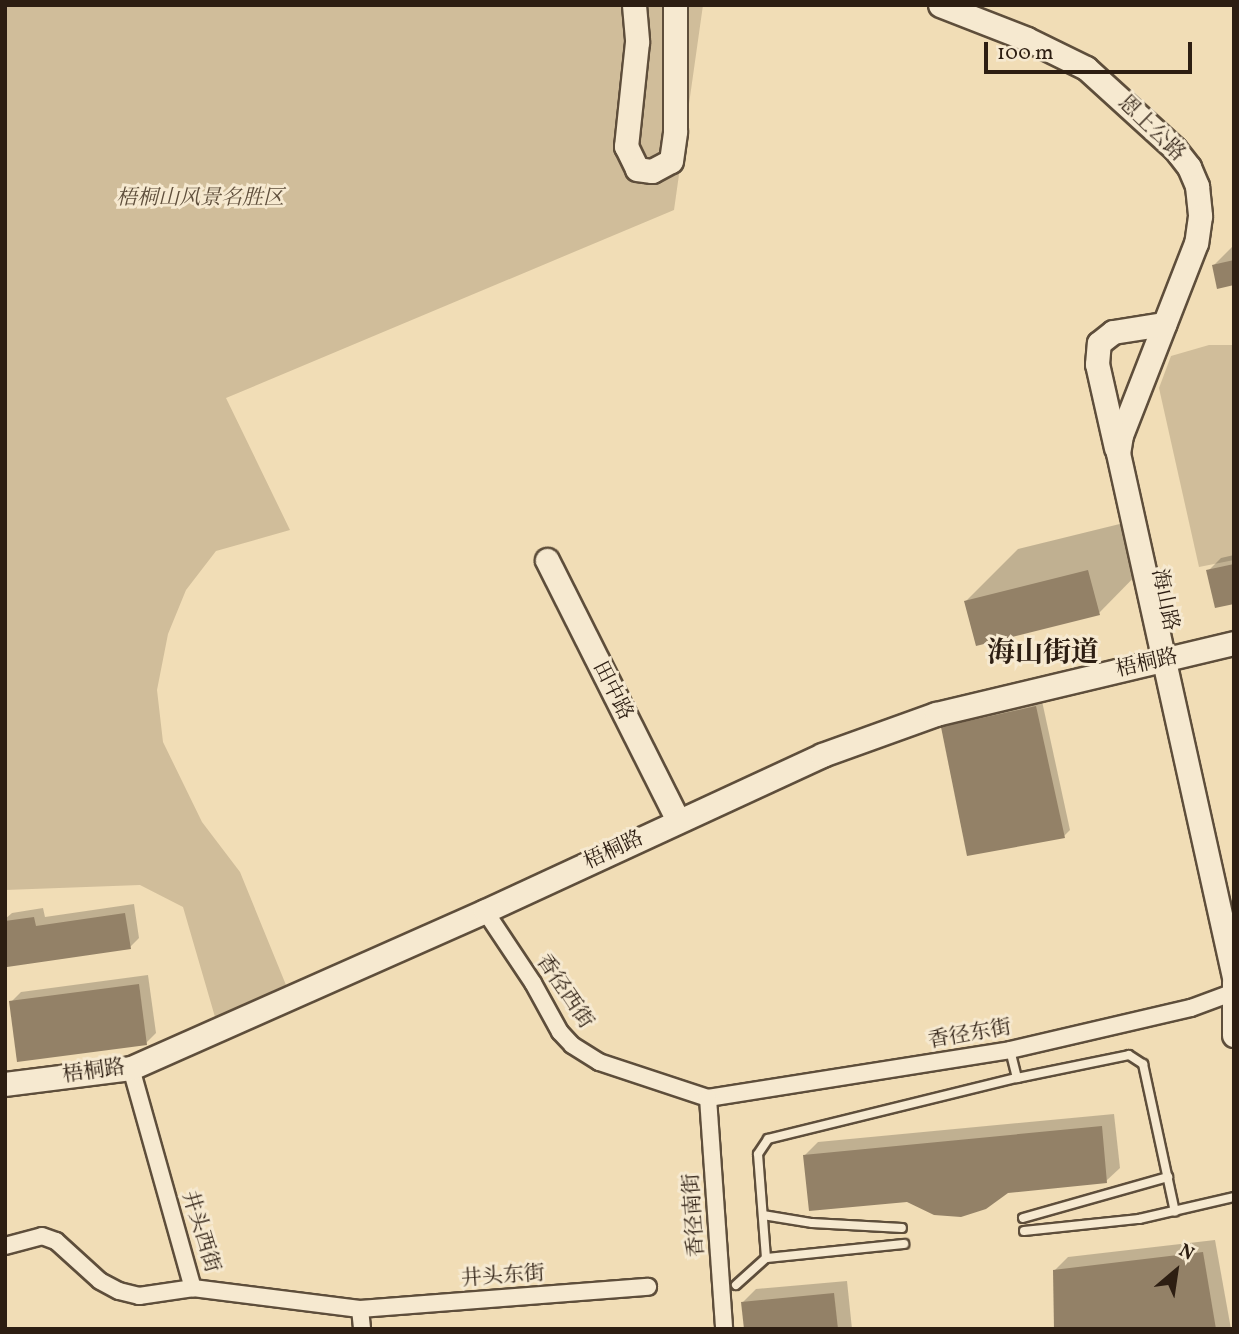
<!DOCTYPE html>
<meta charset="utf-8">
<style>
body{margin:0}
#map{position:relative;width:1239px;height:1334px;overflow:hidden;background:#f1ddb6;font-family:Vollkorn,"Noto Serif SC",serif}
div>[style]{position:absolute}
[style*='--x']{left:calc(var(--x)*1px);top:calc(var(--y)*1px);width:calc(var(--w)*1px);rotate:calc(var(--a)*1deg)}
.green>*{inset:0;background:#d0bd9a}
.shadow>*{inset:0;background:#0003}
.building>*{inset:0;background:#938167}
.roads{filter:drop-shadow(2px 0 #5e4e3b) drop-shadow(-2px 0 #5e4e3b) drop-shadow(0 2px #5e4e3b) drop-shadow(0 -2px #5e4e3b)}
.lane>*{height:8px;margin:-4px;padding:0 4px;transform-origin:4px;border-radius:4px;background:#f6e9d0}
.street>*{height:16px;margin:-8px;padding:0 8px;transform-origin:8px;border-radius:8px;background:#f6e9d0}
.secondary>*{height:23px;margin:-11.5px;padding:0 11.5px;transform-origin:11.5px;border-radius:11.5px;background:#f6e9d0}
span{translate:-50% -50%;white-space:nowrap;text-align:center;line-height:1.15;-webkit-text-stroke:6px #f6e9d0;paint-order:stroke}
.street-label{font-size:21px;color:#2d1e12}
.park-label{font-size:21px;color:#5e4e3b;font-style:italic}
.district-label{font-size:28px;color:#2d1e12;font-weight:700}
.frame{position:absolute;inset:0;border:7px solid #2d1e12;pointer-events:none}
.north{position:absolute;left:1141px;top:1236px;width:70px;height:70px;-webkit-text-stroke:5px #f6e9d0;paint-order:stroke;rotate:29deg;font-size:19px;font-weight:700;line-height:28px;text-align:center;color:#2d1e12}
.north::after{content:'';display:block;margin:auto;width:24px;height:32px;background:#2d1e12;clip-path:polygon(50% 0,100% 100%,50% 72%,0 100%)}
.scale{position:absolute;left:984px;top:42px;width:208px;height:32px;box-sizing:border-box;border:4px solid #2d1e12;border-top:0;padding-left:9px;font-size:21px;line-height:24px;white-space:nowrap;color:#2d1e12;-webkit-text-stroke:5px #f6e9d0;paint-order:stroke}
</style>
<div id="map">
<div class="green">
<i style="clip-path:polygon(5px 5px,703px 5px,674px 210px,226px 398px,290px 530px,216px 551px,186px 590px,168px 634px,157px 690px,163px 742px,202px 822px,240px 872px,286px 985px,215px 1017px,183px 907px,140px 885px,5px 890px)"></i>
<i style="clip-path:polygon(1209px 345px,1234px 345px,1234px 560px,1199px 567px,1159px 388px,1171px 356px)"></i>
</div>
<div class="shadow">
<i style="clip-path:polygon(1234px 245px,1234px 283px,1214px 265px)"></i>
<i style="clip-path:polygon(1140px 519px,1150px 561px,1099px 613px,966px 601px,1018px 549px)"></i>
<i style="clip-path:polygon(1234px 555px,1234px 602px,1208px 571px,1221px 558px)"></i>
<i style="clip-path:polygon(1042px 701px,1070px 830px,1064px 836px,943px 728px,949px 722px)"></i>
<i style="clip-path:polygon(134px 904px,139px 938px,130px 947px,8px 965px,5px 919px,12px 913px,43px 908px,45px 917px)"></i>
<i style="clip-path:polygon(148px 975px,156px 1033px,146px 1043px,11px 1002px,21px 992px)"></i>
<i style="clip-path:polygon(1114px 1114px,1120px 1168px,1106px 1181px,908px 1200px,805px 1155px,818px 1142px)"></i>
<i style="clip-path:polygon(1215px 1240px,1231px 1329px,1056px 1329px,1055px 1270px,1068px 1257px)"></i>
<i style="clip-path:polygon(847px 1281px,852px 1329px,746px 1329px,743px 1302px,756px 1289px)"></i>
</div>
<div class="building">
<i style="clip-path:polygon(1234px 260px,1234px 285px,1217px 289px,1212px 265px)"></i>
<i style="clip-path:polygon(1234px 564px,1234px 604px,1215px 608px,1206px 570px)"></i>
<i style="clip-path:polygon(1088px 570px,1100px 615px,976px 646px,964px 601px)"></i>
<i style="clip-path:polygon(1036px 706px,1065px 838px,967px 856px,941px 727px)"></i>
<i style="clip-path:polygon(125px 913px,131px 949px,7px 967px,5px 921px,34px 917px,36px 926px)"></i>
<i style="clip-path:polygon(139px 984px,147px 1045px,17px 1062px,9px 1001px)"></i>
<i style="clip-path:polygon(1102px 1126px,1107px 1183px,1008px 1193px,986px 1209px,961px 1217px,934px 1215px,907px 1202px,809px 1211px,803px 1155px)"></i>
<i style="clip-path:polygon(1203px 1252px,1216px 1329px,1054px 1329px,1053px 1270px)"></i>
<i style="clip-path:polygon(834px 1293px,838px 1329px,744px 1329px,741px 1302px)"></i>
</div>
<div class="roads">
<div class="lane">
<i style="--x:1010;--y:1050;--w:29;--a:76"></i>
<i style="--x:763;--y:1215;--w:50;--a:9.3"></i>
<i style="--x:812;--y:1223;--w:90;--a:3.2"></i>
<i style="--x:1023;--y:1218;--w:151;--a:-15.8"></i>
<i style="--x:1024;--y:1231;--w:116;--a:-6"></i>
<i style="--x:1139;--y:1219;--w:98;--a:-13"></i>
<i style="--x:766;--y:1258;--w:104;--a:-94.4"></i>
<i style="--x:758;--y:1154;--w:18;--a:-56"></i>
<i style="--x:768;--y:1139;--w:256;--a:-13.8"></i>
<i style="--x:1017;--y:1078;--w:114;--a:-11.6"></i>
<i style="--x:1129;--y:1055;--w:17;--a:33"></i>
<i style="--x:1143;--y:1064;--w:151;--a:77.8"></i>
<i style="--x:736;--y:1285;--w:40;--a:-42"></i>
<i style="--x:766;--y:1258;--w:139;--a:-5.8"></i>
</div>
<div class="street">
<i style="--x:485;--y:911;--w:87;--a:56.3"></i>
<i style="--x:533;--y:983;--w:56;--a:61.1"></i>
<i style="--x:560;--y:1032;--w:18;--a:47"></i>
<i style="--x:572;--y:1045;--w:32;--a:32"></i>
<i style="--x:599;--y:1062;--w:115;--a:18.3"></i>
<i style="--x:708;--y:1098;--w:306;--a:-9"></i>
<i style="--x:1010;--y:1050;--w:186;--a:-13.1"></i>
<i style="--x:1191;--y:1008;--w:46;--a:-20.4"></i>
<i style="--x:131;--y:1068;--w:229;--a:74.3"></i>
<i style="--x:193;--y:1288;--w:168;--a:7.2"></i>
<i style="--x:360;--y:1309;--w:289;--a:-4.4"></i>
<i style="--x:708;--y:1098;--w:232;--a:86"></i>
<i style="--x:5;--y:1246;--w:38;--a:-15"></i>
<i style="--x:42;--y:1236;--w:15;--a:20"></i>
<i style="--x:56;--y:1241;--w:59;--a:42.3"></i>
<i style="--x:100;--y:1281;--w:21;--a:28"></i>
<i style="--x:119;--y:1291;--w:21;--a:14"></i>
<i style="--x:139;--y:1296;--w:55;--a:-8.4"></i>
<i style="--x:360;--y:1309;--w:20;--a:84"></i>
</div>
<div class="secondary">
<i style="--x:634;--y:5;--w:37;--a:85"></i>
<i style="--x:637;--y:42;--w:105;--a:96"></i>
<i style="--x:626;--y:146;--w:25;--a:64"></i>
<i style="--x:637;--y:169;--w:15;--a:8"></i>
<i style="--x:652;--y:171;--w:21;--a:-28"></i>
<i style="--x:671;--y:161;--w:30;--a:-82"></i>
<i style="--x:675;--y:131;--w:126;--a:-90"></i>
<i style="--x:940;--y:5;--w:93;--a:21.3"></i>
<i style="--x:1027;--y:39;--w:66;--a:26.2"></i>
<i style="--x:1086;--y:68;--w:120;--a:42.3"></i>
<i style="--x:1175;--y:149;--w:23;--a:52"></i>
<i style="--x:1189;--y:167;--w:21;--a:67"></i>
<i style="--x:1197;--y:186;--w:30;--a:84"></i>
<i style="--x:1200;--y:216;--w:27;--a:98"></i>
<i style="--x:1196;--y:243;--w:206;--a:111.3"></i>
<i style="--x:1121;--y:435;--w:18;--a:99"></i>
<i style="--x:1118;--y:453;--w:537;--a:77.52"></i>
<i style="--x:1116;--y:448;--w:86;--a:-102.7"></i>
<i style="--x:1097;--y:364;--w:21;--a:-85"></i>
<i style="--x:1099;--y:343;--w:18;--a:-38"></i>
<i style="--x:1113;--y:332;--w:52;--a:-8.9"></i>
<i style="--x:547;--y:560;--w:292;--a:63.3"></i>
<i style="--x:1234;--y:982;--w:53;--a:90"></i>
<i style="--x:5;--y:1084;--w:127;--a:-7.2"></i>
<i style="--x:131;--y:1068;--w:387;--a:-23.9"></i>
<i style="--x:485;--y:911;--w:371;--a:-24.8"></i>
<i style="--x:822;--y:755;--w:121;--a:-19.8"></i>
<i style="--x:936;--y:714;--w:306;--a:-13.4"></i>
</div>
</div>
<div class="street-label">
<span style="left:1151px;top:129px;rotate:44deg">恩上公路</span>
<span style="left:1164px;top:600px;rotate:78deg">海山路</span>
<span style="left:1147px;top:664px;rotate:-13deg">梧桐路</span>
<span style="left:612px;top:691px;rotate:63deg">田中路</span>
<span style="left:614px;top:851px;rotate:-25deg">梧桐路</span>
<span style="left:564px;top:992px;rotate:56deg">香径西街</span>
<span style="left:970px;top:1035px;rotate:-10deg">香径东街</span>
<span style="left:94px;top:1072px;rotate:-8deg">梧桐路</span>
<span style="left:695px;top:1215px;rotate:-94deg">香径南街</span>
<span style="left:200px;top:1232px;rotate:73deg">井头西街</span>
<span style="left:503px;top:1277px;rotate:-4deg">井头东街</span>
</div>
<div class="park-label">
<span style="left:200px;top:199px">梧桐山风景名胜区</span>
</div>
<div class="district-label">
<span style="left:1043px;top:654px">海山街道</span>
</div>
<div class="frame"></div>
<div class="north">N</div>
<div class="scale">100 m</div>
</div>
